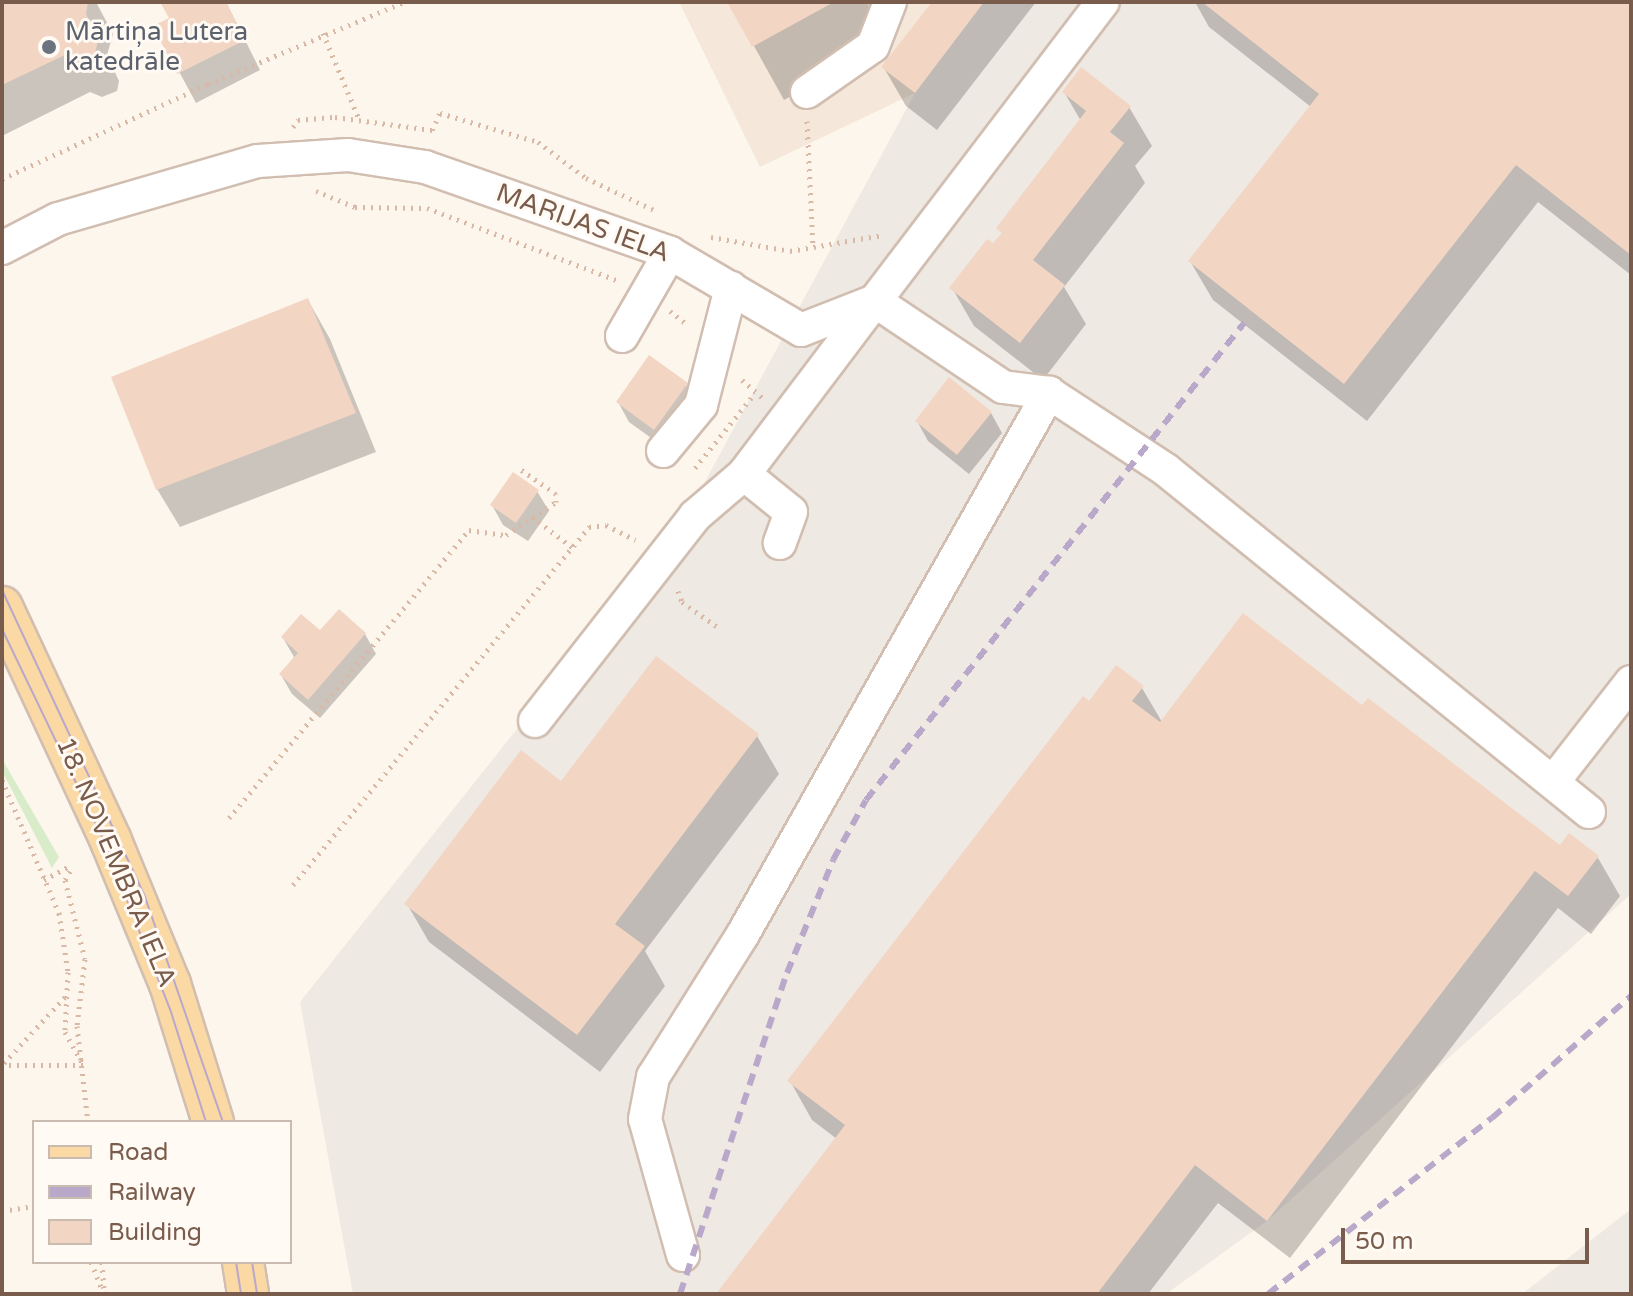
<!DOCTYPE html>
<meta charset="utf-8">
<style>
body{margin:0}
#map{position:relative;width:1633px;height:1296px;overflow:hidden;background:#fdf6ec;font-family:"Varela Round",sans-serif}
div>[style]{position:absolute}
[style*='--x']{left:calc(var(--x)*1px);top:calc(var(--y)*1px);width:calc(var(--w)*1px);rotate:calc(var(--a)*1deg)}
.residential>*{inset:0;background:#f5e8da}
.industrial>*{inset:0;background:#efe9e4}
.green>*{inset:0;background:#d8ecc9}
.shadow>*{inset:0;background:#0003}
.building>*{inset:0;background:#f3d5c3}
.path>*{height:5px;margin-top:-2.5px;transform-origin:0;background:repeating-linear-gradient(90deg,#d9b8a5 0 2px,transparent 0 8px)}
.roads{filter:drop-shadow(2px 0 #d1beb0) drop-shadow(-2px 0 #d1beb0) drop-shadow(0 2px #d1beb0) drop-shadow(0 -2px #d1beb0)}
.minor>*{height:32px;margin:-16px;padding:0 16px;transform-origin:16px;border-radius:16px;background:#fff}
.major>*{height:40px;margin:-20px;padding:0 20px;transform-origin:20px;border-radius:20px;background:#fbd9a5}
.tram>*{height:2px;margin:-1px;padding:0 1px;transform-origin:1px;border-radius:1px;background:#b9a8c9}
.rail>*{height:6px;margin-top:-3px;transform-origin:0;background:repeating-linear-gradient(90deg,#b9a8c9 0 12px,transparent 0 20px)}
.dots>*{width:22px;height:22px;translate:-50% -50%;box-sizing:border-box;border:4px solid #fffaf3;border-radius:50%}
span{translate:-50% -50%;white-space:nowrap;text-align:center;line-height:1.15;-webkit-text-stroke:6px #fffaf3;paint-order:stroke}
.worship-label{font-size:26px;color:#5b616d}
.left{translate:0 -50%;text-align:left}
.street-label{font-size:26px;color:#7a5c4d}
.frame{position:absolute;inset:0;border:4px solid #7a5c4d;pointer-events:none}
.legend{position:absolute;left:32px;top:1120px;width:260px;height:144px;box-sizing:border-box;background:#fffaf3;border:2px solid #cabbb1;margin:0;padding:10px 14px;list-style:none;font-size:24px;color:#7a5c4d}
.legend li{display:flex;align-items:center;gap:16px;height:40px}
.legend b{width:40px;border:2px solid #cabbb1}
.scale{position:absolute;left:1341px;top:1228px;width:248px;height:36px;box-sizing:border-box;border:4px solid #7a5c4d;border-top:0;padding-left:10px;font-size:24px;line-height:28px;white-space:nowrap;color:#7a5c4d;-webkit-text-stroke:6px #fffaf3;paint-order:stroke}
</style>
<div id="map">
<div class="residential">
<i style="clip-path:polygon(679px 2px,984px 2px,915px 93px,760px 167px)"></i>
</div>
<div class="industrial">
<i style="clip-path:polygon(984px 2px,1631px 2px,1631px 894px,1267px 1221px,1166px 1294px,353px 1294px,300px 1002px,687px 515px,915px 93px)"></i>
<i style="clip-path:polygon(1631px 1209px,1631px 1294px,1522px 1294px)"></i>
</div>
<div class="green">
<i style="clip-path:polygon(2px 759px,59px 857px,52px 868px,2px 771px)"></i>
</div>
<div class="shadow">
<i style="clip-path:polygon(2px 2px,96px 2px,113px 34px,107px 55px,119px 81px,117px 91px,102px 97px,90px 92px,2px 136px)"></i>
<i style="clip-path:polygon(163px 2px,226px 2px,260px 70px,196px 103px,155px 27px,171px 19px)"></i>
<i style="clip-path:polygon(867px 2px,889px 42px,784px 100px,730px 3px)"></i>
<i style="clip-path:polygon(934px 2px,1036px 2px,937px 130px,906px 106px,884px 68px)"></i>
<i style="clip-path:polygon(1195px 2px,1631px 2px,1631px 275px,1538px 202px,1367px 421px,1213px 300px,1190px 261px,1311px 107px,1209px 27px)"></i>
<i style="clip-path:polygon(1064px 92px,1129px 107px,1152px 146px,1135px 166px,1145px 183px,1064px 287px,1086px 324px,1043px 380px,974px 326px,952px 288px,1003px 235px,999px 228px,1081px 121px)"></i>
<i style="clip-path:polygon(308px 300px,330px 339px,376px 452px,180px 527px,157px 489px)"></i>
<i style="clip-path:polygon(686px 385px,698px 405px,665px 448px,629px 422px,618px 402px)"></i>
<i style="clip-path:polygon(991px 413px,1002px 433px,969px 474px,928px 441px,917px 421px)"></i>
<i style="clip-path:polygon(537px 491px,549px 511px,528px 541px,503px 525px,492px 505px)"></i>
<i style="clip-path:polygon(320px 633px,365px 634px,376px 654px,320px 718px,292px 694px,281px 675px,294px 657px,283px 638px)"></i>
<i style="clip-path:polygon(1142px 688px,1162px 722px,1363px 708px,1561px 848px,1598px 858px,1620px 896px,1591px 934px,1558px 908px,1290px 1258px,1218px 1203px,1148px 1294px,719px 1294px,837px 1139px,812px 1120px,790px 1081px,1089px 704px)"></i>
<i style="clip-path:polygon(757px 736px,779px 774px,645px 951px,665px 986px,600px 1072px,429px 942px,407px 904px,561px 784px)"></i>
</div>
<div class="building">
<i style="clip-path:polygon(2px 2px,88px 2px,86px 14px,98px 41px,95px 53px,79px 60px,67px 54px,2px 85px)"></i>
<i style="clip-path:polygon(160px 2px,226px 2px,245px 40px,177px 74px,153px 26px,169px 18px)"></i>
<i style="clip-path:polygon(727px 2px,834px 2px,752px 47px)"></i>
<i style="clip-path:polygon(932px 2px,984px 2px,915px 93px,881px 67px)"></i>
<i style="clip-path:polygon(1202px 2px,1631px 2px,1631px 255px,1516px 165px,1344px 384px,1188px 261px,1319px 94px)"></i>
<i style="clip-path:polygon(1081px 67px,1131px 106px,1110px 132px,1124px 143px,1033px 260px,1065px 285px,1020px 343px,949px 288px,987px 239px,993px 243px,1002px 233px,996px 228px,1086px 111px,1062px 92px)"></i>
<i style="clip-path:polygon(308px 298px,356px 413px,156px 490px,111px 377px)"></i>
<i style="clip-path:polygon(649px 355px,688px 383px,654px 430px,616px 402px)"></i>
<i style="clip-path:polygon(949px 377px,992px 412px,957px 455px,915px 421px)"></i>
<i style="clip-path:polygon(513px 472px,539px 490px,516px 523px,490px 505px)"></i>
<i style="clip-path:polygon(339px 609px,366px 633px,308px 700px,279px 674px,298px 653px,281px 637px,301px 614px,320px 630px)"></i>
<i style="clip-path:polygon(1243px 613px,1362px 705px,1368px 698px,1560px 845px,1569px 833px,1599px 856px,1568px 896px,1535px 871px,1267px 1221px,1195px 1165px,1097px 1294px,716px 1294px,845px 1125px,787px 1081px,1083px 696px,1089px 701px,1116px 665px,1144px 686px,1132px 701px,1160px 722px)"></i>
<i style="clip-path:polygon(656px 656px,759px 734px,615px 924px,645px 946px,577px 1035px,404px 904px,521px 750px,561px 781px)"></i>
</div>
<div class="path">
<i style="--x:323;--y:33;--w:93;--a:67.3"></i>
<i style="--x:807;--y:121;--w:127;--a:87.3"></i>
<i style="--x:293;--y:127;--w:9;--a:-54"></i>
<i style="--x:298;--y:120;--w:37;--a:-5"></i>
<i style="--x:335;--y:117;--w:98;--a:7.6"></i>
<i style="--x:432;--y:130;--w:19;--a:-65"></i>
<i style="--x:440;--y:113;--w:102;--a:16.5"></i>
<i style="--x:538;--y:142;--w:60;--a:36.9"></i>
<i style="--x:586;--y:178;--w:77;--a:25.2"></i>
<i style="--x:2;--y:179;--w:227;--a:-24.8"></i>
<i style="--x:208;--y:84;--w:212;--a:-22.7"></i>
<i style="--x:316;--y:191;--w:42;--a:22.3"></i>
<i style="--x:355;--y:207;--w:72;--a:0.8"></i>
<i style="--x:427;--y:208;--w:203;--a:20.8"></i>
<i style="--x:711;--y:237;--w:80;--a:10"></i>
<i style="--x:790;--y:251;--w:94;--a:-9.8"></i>
<i style="--x:670;--y:311;--w:23;--a:38"></i>
<i style="--x:742;--y:380;--w:29;--a:41"></i>
<i style="--x:695;--y:468;--w:96;--a:-51.3"></i>
<i style="--x:532;--y:517;--w:50;--a:36.9"></i>
<i style="--x:678;--y:591;--w:12;--a:70"></i>
<i style="--x:682;--y:602;--w:45;--a:35.1"></i>
<i style="--x:2;--y:780;--w:145;--a:66.8"></i>
<i style="--x:59;--y:913;--w:60;--a:81.3"></i>
<i style="--x:68;--y:972;--w:60;--a:92.9"></i>
<i style="--x:65;--y:1032;--w:38;--a:61"></i>
<i style="--x:83;--y:1065;--w:81;--a:180"></i>
<i style="--x:229;--y:818;--w:375;--a:-50.2"></i>
<i style="--x:469;--y:530;--w:37;--a:8"></i>
<i style="--x:506;--y:535;--w:60;--a:-33.4"></i>
<i style="--x:556;--y:502;--w:8;--a:-90"></i>
<i style="--x:556;--y:494;--w:44;--a:-145.2"></i>
<i style="--x:70;--y:871;--w:10;--a:119"></i>
<i style="--x:65;--y:880;--w:81;--a:75.8"></i>
<i style="--x:85;--y:959;--w:67;--a:96.8"></i>
<i style="--x:77;--y:1026;--w:97;--a:83.5"></i>
<i style="--x:44;--y:880;--w:29;--a:-29"></i>
<i style="--x:293;--y:885;--w:465;--a:-50.4"></i>
<i style="--x:589;--y:527;--w:17;--a:-7"></i>
<i style="--x:606;--y:525;--w:33;--a:27"></i>
<i style="--x:4;--y:1063;--w:90;--a:-47.3"></i>
<i style="--x:2;--y:1211;--w:32;--a:-9"></i>
<i style="--x:91;--y:1262;--w:35;--a:68"></i>
<i style="--x:102;--y:1262;--w:27;--a:86"></i>
</div>
<div class="roads">
<div class="minor">
<i style="--x:807;--y:92;--w:80;--a:-34.9"></i>
<i style="--x:873;--y:46;--w:47;--a:-68.9"></i>
<i style="--x:2;--y:248;--w:63;--a:-27.4"></i>
<i style="--x:58;--y:219;--w:208;--a:-16.2"></i>
<i style="--x:258;--y:161;--w:90;--a:-3.8"></i>
<i style="--x:348;--y:155;--w:78;--a:8.9"></i>
<i style="--x:425;--y:167;--w:260;--a:19.3"></i>
<i style="--x:670;--y:253;--w:152;--a:30.4"></i>
<i style="--x:801;--y:330;--w:79;--a:-21.4"></i>
<i style="--x:875;--y:301;--w:376;--a:-52.7"></i>
<i style="--x:622;--y:336;--w:96;--a:-60"></i>
<i style="--x:663;--y:451;--w:60;--a:-50.4"></i>
<i style="--x:701;--y:405;--w:121;--a:-75.6"></i>
<i style="--x:744;--y:474;--w:60;--a:39"></i>
<i style="--x:791;--y:512;--w:33;--a:110"></i>
<i style="--x:535;--y:721;--w:260;--a:-52"></i>
<i style="--x:695;--y:516;--w:65;--a:-40.6"></i>
<i style="--x:744;--y:474;--w:217;--a:-52.9"></i>
<i style="--x:875;--y:301;--w:154;--a:33.9"></i>
<i style="--x:1003;--y:387;--w:46;--a:7.4"></i>
<i style="--x:1049;--y:393;--w:140;--a:33.3"></i>
<i style="--x:1166;--y:470;--w:544;--a:38.96"></i>
<i style="--x:1553;--y:782;--w:127;--a:-52"></i>
<i style="--x:683;--y:1255;--w:141;--a:-105.6"></i>
<i style="--x:645;--y:1119;--w:43;--a:-79.2"></i>
<i style="--x:653;--y:1077;--w:169;--a:-57.8"></i>
<i style="--x:743;--y:934;--w:622;--a:-60.51"></i>
</div>
<div class="major">
<i style="--x:2;--y:607;--w:258;--a:65"></i>
<i style="--x:111;--y:841;--w:155;--a:67.6"></i>
<i style="--x:170;--y:984;--w:145;--a:72.7"></i>
<i style="--x:243;--y:1262;--w:32;--a:81"></i>
</div>
</div>
<div class="tram">
<i style="--x:2;--y:590;--w:339;--a:65"></i>
<i style="--x:145;--y:897;--w:238;--a:70.9"></i>
<i style="--x:2;--y:629;--w:233;--a:64.3"></i>
<i style="--x:103;--y:839;--w:183;--a:68.5"></i>
<i style="--x:170;--y:1009;--w:119;--a:72.3"></i>
<i style="--x:236;--y:1262;--w:32;--a:81"></i>
<i style="--x:252;--y:1262;--w:32;--a:81"></i>
</div>
<div class="rail">
<i style="--x:680;--y:1294;--w:338;--a:-71.6"></i>
<i style="--x:787;--y:973;--w:122;--a:-67.8"></i>
<i style="--x:833;--y:860;--w:68;--a:-61.2"></i>
<i style="--x:866;--y:800;--w:609;--a:-51.6"></i>
<i style="--x:1268;--y:1294;--w:285;--a:-38.2"></i>
<i style="--x:1492;--y:1118;--w:185;--a:-41.3"></i>
</div>
<div class="dots">
<i style="left:49px;top:47px;background:#6b7280"></i>
</div>
<div class="worship-label">
<span class="left" style="left:65px;top:47px">Mārtiņa Lutera<br>katedrāle</span>
</div>
<div class="street-label">
<span style="left:583px;top:223px;rotate:20deg">MARIJAS IELA</span>
<span style="left:116px;top:862px;rotate:67deg">18. NOVEMBRA IELA</span>
</div>
<div class="frame"></div>
<ul class="legend">
<li><b style="height:10px;background:#fbd9a5"></b>Road</li>
<li><b style="height:10px;background:#b9a8c9"></b>Railway</li>
<li><b style="height:22px;background:#f3d5c3"></b>Building</li>
</ul>
<div class="scale">50 m</div>
</div>
